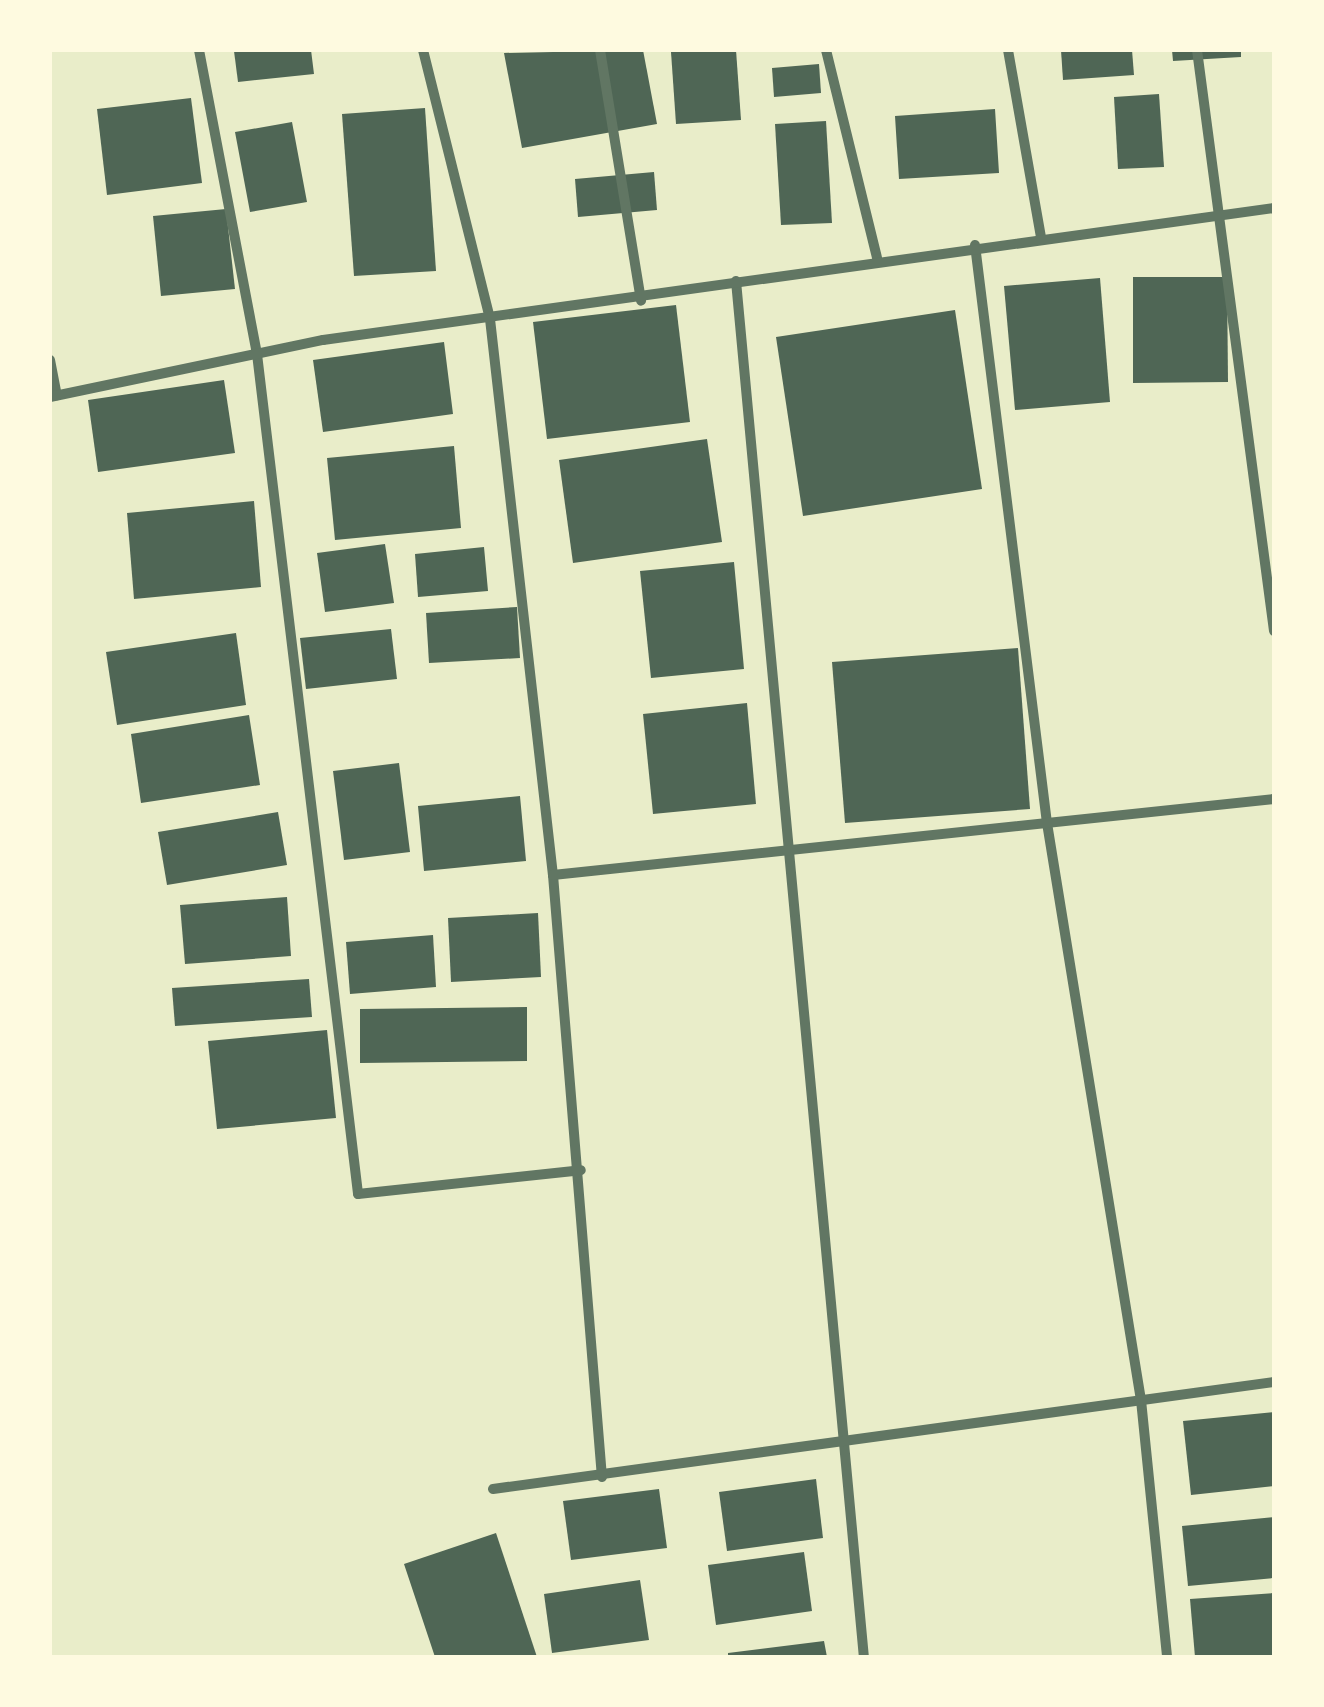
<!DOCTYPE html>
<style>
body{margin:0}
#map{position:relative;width:1324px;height:1707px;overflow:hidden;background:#e9edc9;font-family:Overpass,sans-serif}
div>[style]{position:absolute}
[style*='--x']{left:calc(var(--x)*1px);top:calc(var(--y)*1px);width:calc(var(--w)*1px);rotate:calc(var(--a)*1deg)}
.building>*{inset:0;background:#4f6655}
.minor>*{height:10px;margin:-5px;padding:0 5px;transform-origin:5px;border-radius:5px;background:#617663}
span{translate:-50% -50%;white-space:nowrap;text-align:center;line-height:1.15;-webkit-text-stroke:10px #fefae0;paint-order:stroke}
.frame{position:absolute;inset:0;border:52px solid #fefae0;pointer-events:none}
</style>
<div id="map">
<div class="building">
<i style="clip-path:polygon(311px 50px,314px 74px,238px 82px,234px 51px)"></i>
<i style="clip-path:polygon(643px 50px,657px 124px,522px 148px,504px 53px)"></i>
<i style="clip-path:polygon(736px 50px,741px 120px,676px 124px,671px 52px)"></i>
<i style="clip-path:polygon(1061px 50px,1132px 50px,1134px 75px,1063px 80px)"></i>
<i style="clip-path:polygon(1172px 50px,1241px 50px,1241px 57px,1173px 61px)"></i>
<i style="clip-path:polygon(819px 64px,821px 93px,774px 97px,772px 68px)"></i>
<i style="clip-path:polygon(1159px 94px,1164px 167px,1118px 169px,1114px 97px)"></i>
<i style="clip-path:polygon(191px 98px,202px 183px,107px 195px,97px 109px)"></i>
<i style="clip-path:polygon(425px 108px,436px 271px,354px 276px,342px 114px)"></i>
<i style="clip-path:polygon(995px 109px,999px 173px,899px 179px,895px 116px)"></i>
<i style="clip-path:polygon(826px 121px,832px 223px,781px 225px,775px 124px)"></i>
<i style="clip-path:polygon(292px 122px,307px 202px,250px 212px,235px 132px)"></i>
<i style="clip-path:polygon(654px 172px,657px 210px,578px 217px,575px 179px)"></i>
<i style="clip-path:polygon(226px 209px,235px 289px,161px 296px,153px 216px)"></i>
<i style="clip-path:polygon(1133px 277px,1227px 277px,1228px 382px,1133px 383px)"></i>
<i style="clip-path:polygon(1100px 278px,1110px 402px,1015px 410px,1004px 286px)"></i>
<i style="clip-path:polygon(676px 305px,690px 422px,547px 439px,533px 322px)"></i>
<i style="clip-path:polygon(955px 310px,982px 489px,803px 516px,776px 337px)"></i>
<i style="clip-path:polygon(444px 342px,453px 414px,323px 432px,313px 360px)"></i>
<i style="clip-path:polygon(224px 380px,235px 453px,98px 472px,88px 400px)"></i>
<i style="clip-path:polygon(707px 439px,722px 542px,573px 563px,559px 460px)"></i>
<i style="clip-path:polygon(454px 446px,461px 528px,335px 540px,327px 458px)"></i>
<i style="clip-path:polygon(254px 501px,261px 587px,134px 599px,127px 513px)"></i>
<i style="clip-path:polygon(385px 544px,394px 603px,325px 612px,317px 553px)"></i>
<i style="clip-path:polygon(484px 547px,488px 591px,418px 597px,415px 554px)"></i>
<i style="clip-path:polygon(734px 562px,744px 669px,651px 678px,640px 571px)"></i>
<i style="clip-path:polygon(517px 607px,520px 658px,429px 663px,426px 613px)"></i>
<i style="clip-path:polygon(391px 629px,397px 679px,306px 689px,300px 638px)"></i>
<i style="clip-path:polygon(236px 633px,246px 705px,117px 725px,106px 652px)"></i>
<i style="clip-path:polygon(1018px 648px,1030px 809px,845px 823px,832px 662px)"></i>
<i style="clip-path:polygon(747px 703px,756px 804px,653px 814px,643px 714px)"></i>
<i style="clip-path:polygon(249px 715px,260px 785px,141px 803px,131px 734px)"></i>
<i style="clip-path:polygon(399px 763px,410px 852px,344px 860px,333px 771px)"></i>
<i style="clip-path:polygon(520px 796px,526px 861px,424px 871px,418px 806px)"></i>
<i style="clip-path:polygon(278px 812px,287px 865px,167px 885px,158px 832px)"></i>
<i style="clip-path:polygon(287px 897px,291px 956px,185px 964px,180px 905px)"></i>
<i style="clip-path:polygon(538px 913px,541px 977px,451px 982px,448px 918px)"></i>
<i style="clip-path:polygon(433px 935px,436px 987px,350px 994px,346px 942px)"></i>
<i style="clip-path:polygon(309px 979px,312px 1017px,175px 1026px,172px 988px)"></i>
<i style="clip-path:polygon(527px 1007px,527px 1061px,360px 1063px,360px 1009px)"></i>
<i style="clip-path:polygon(327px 1030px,336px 1118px,217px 1129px,208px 1041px)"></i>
<i style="clip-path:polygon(1274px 1412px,1274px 1486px,1191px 1495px,1183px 1421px)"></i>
<i style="clip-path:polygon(816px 1479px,823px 1538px,727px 1551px,719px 1492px)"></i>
<i style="clip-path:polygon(659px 1489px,667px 1548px,571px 1560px,563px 1501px)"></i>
<i style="clip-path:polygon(1274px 1517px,1274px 1578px,1188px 1586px,1182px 1526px)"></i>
<i style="clip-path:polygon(496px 1533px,537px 1657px,435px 1657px,404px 1564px)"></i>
<i style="clip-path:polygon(804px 1552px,812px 1611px,716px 1625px,708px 1565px)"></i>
<i style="clip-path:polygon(640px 1580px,649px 1640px,552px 1653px,544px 1594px)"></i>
<i style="clip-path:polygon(1274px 1593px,1274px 1655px,1195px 1657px,1190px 1599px)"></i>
<i style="clip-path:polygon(824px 1641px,827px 1657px,728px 1657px,728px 1653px)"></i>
</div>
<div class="minor">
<i style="--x:199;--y:50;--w:309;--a:79.2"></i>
<i style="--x:257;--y:354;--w:846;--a:83.14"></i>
<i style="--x:358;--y:1194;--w:224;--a:-6.1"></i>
<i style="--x:423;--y:50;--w:277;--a:76"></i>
<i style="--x:490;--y:319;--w:560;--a:83.54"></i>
<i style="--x:553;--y:875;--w:604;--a:85.35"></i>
<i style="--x:600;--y:50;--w:254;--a:80.7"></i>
<i style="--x:826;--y:50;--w:214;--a:76.2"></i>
<i style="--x:1008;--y:50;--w:191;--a:80"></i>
<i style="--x:1197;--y:50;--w:586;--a:82.45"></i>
<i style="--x:975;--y:245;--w:582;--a:82.9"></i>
<i style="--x:1047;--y:823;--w:585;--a:80.75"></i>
<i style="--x:1141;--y:1400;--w:258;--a:84.2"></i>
<i style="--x:736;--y:281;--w:1382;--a:84.69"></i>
<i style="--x:50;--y:360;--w:36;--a:79"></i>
<i style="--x:50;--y:397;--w:279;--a:-11.8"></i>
<i style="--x:323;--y:340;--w:960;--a:-7.9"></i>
<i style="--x:553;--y:875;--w:725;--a:-6.02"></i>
<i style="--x:493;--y:1489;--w:788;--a:-7.8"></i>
</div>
<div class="frame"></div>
</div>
